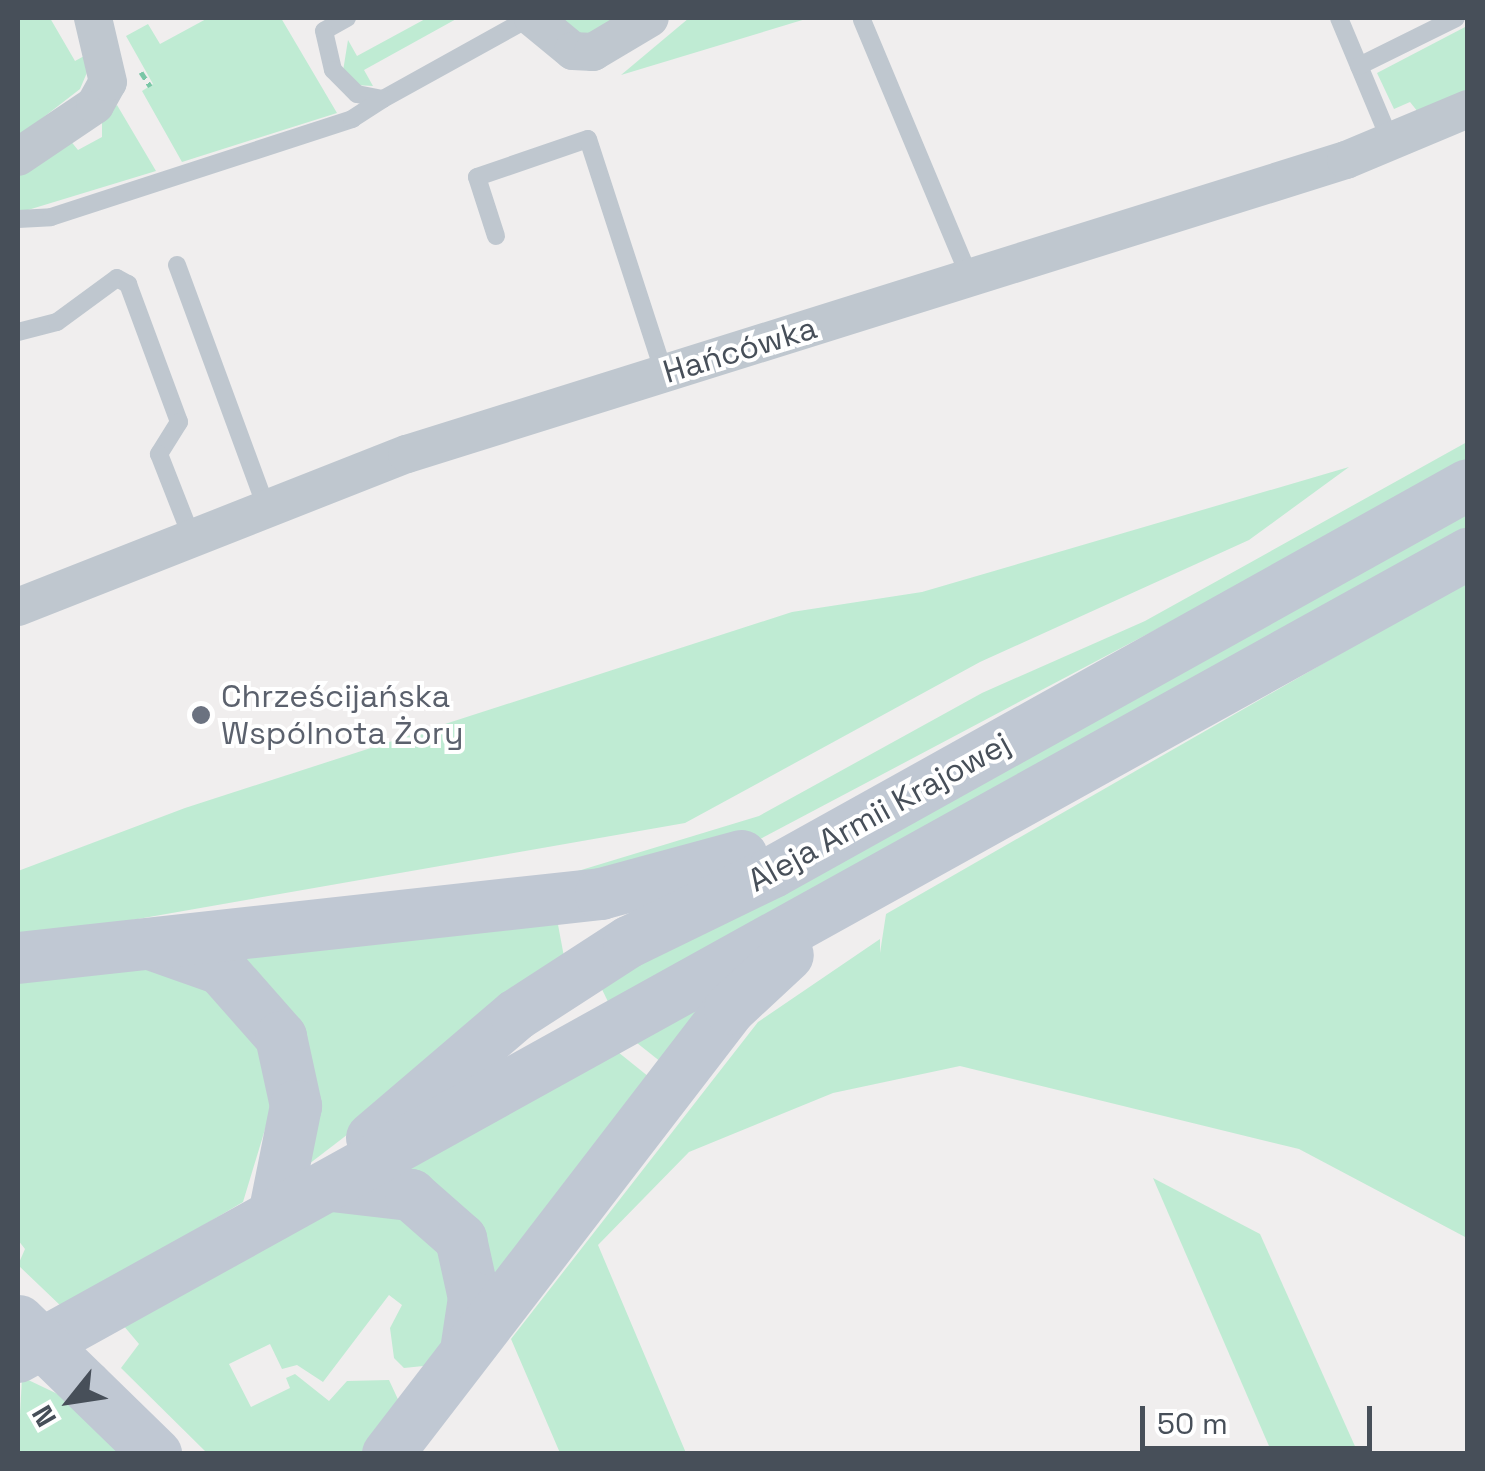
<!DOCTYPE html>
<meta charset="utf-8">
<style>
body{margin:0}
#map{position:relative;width:1485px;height:1471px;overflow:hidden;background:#f0eeee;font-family:"Space Grotesk",sans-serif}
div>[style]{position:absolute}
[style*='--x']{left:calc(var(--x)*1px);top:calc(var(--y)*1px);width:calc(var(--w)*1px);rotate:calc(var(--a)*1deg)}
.green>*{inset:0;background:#bfebd3}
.path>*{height:5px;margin-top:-2.5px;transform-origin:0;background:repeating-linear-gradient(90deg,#7ac6a6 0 8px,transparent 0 13px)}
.service>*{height:18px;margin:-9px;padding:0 9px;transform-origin:9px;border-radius:9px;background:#bfc7cf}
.minor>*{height:38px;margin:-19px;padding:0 19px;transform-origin:19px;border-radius:19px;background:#bfc7cf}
.secondary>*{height:52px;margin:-26px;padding:0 26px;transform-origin:26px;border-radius:26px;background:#c0c8d3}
.secondary-bridge>*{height:52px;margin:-26px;padding:0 26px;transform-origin:26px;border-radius:26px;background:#c0c8d3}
.dots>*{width:28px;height:28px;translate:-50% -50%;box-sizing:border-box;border:5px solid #fff;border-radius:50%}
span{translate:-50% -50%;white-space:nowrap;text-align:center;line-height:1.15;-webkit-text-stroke:8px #fff;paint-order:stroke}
.street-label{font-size:32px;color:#474f59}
.worship-label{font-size:32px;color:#5b616d}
.left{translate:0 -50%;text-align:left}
.frame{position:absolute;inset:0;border:20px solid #474f59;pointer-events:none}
.north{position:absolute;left:20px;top:1351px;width:100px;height:100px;-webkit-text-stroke:8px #fff;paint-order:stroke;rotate:240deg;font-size:28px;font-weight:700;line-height:40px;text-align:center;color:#474f59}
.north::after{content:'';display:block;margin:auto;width:35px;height:45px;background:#474f59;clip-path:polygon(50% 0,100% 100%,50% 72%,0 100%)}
.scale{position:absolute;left:1140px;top:1406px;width:232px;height:45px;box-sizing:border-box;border:5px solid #474f59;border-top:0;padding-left:12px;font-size:30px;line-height:35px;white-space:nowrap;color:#474f59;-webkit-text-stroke:8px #fff;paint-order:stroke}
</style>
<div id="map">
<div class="green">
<i style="clip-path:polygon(18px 18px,50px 18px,75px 61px,97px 49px,80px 89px,18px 137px)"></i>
<i style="clip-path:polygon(208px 18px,281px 18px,337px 113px,182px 162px,142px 91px,153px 84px,126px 36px,148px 24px,160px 44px)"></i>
<i style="clip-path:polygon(427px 18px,458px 18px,364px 70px,373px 86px,355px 85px,343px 71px,348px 40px,357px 56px)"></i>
<i style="clip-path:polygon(559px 18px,635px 18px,588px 44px)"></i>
<i style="clip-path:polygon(689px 18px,809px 18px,621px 75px)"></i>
<i style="clip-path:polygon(1467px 26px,1467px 96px,1418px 112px,1410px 102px,1394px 109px,1377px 73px)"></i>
<i style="clip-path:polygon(117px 105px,156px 171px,18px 213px,18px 172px,69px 139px,78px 150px,102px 137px,102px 115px)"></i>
<i style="clip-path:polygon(1467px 442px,1467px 465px,745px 847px,568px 874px,759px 816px,982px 693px,1145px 621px)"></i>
<i style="clip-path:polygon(1349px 467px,1249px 540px,980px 662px,685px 823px,18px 940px,18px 871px,185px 808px,792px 612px,922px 592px)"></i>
<i style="clip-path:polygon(1467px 505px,1467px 536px,612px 1010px,596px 977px)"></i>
<i style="clip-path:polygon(1467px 581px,1467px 1238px,1299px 1149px,960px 1066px,833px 1093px,689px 1152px,598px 1245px,686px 1453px,560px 1453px,511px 1339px,758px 1022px,880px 939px,880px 953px,886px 914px)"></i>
<i style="clip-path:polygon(555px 909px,566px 967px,309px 1164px,225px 950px)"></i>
<i style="clip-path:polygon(136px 966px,204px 984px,250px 1025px,276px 1093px,243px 1202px,63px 1308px,18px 1265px,25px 1249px,18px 1240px,18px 976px)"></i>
<i style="clip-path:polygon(725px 987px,671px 1070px,632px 1039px)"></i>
<i style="clip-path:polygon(613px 1048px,659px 1085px,502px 1295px,402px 1167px)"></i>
<i style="clip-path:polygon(1153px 1178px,1260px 1234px,1358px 1453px,1272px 1453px)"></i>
<i style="clip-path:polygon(328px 1207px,385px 1207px,443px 1252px,457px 1299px,433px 1365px,404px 1368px,394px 1358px,390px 1328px,402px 1305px,389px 1295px,323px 1382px,297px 1365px,282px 1369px,270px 1344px,229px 1364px,251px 1407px,290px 1388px,286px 1378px,295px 1374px,329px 1401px,347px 1381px,389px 1380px,402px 1408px,368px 1453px,207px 1453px,121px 1368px,139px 1344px,123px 1325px)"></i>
<i style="clip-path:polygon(22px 1377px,66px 1398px,126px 1453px,18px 1453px)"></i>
</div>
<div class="path">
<i style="--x:141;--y:72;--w:17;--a:57"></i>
</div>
<div class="service">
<i style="--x:347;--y:18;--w:26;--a:151"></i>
<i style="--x:324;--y:31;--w:40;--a:77"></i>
<i style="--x:333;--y:70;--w:34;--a:45"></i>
<i style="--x:357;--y:94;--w:26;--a:11"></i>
<i style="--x:383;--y:99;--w:167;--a:-29"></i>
<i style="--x:1339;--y:18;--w:127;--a:67.3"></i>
<i style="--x:862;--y:20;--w:280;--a:67.3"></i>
<i style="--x:1359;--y:66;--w:108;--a:-26.3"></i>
<i style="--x:18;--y:219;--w:33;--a:-3"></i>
<i style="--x:51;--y:217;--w:317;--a:-18"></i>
<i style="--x:352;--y:119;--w:37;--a:-33"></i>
<i style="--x:496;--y:236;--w:62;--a:-107.9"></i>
<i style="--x:477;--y:177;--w:117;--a:-18.9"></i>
<i style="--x:588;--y:139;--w:246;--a:72"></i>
<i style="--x:177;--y:265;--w:260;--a:69.8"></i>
<i style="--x:18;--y:332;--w:40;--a:-14.4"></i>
<i style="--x:57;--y:322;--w:74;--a:-36.3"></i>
<i style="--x:117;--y:278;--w:13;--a:29"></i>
<i style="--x:128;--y:284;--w:147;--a:69.7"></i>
<i style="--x:179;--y:422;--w:38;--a:122"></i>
<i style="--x:159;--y:454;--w:90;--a:68.6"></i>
</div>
<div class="minor">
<i style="--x:533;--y:18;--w:52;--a:39.5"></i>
<i style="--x:573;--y:51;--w:20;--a:3"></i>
<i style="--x:593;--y:52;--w:66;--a:-30.8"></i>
<i style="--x:18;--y:157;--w:93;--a:-34"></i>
<i style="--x:95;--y:105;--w:26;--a:-61"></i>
<i style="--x:108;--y:82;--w:66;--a:-103.2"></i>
<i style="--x:18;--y:607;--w:418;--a:-21.5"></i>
<i style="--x:407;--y:454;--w:984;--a:-17.39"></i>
<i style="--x:1346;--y:160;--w:132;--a:-22.7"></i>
</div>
<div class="secondary">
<i style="--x:150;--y:944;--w:75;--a:19.4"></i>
<i style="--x:221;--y:969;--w:91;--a:48.6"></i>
<i style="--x:281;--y:1037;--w:71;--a:77.7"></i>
<i style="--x:296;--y:1106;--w:111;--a:101.4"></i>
<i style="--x:18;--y:958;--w:587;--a:-6.26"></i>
<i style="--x:601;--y:894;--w:146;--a:-15.1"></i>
<i style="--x:372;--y:1138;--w:189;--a:-40.5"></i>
<i style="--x:516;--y:1015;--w:135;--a:-32.9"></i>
<i style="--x:629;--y:942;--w:160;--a:-25.9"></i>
<i style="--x:773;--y:872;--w:795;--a:-29.11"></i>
<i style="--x:332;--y:1186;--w:80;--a:6.5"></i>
<i style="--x:411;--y:1195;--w:67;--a:41.3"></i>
<i style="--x:461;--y:1239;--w:60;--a:77.6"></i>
<i style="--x:474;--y:1298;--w:54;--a:98.6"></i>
<i style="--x:18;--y:1357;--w:1658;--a:-28.98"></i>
<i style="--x:86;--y:1386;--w:98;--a:44.2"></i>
<i style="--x:388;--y:1454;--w:561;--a:-52.46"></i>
<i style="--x:730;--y:1009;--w:79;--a:-43"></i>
</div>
<div class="secondary-bridge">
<i style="--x:19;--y:1321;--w:93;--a:44.1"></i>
</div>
<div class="dots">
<i style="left:201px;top:715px;background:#6b7280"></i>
</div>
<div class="street-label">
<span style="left:740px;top:350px;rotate:-17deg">Hańcówka</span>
<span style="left:879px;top:812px;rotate:-29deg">Aleja Armii Krajowej</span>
</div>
<div class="worship-label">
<span class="left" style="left:221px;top:715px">Chrześcijańska<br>Wspólnota Żory</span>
</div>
<div class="frame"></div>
<div class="north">N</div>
<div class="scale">50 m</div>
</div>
